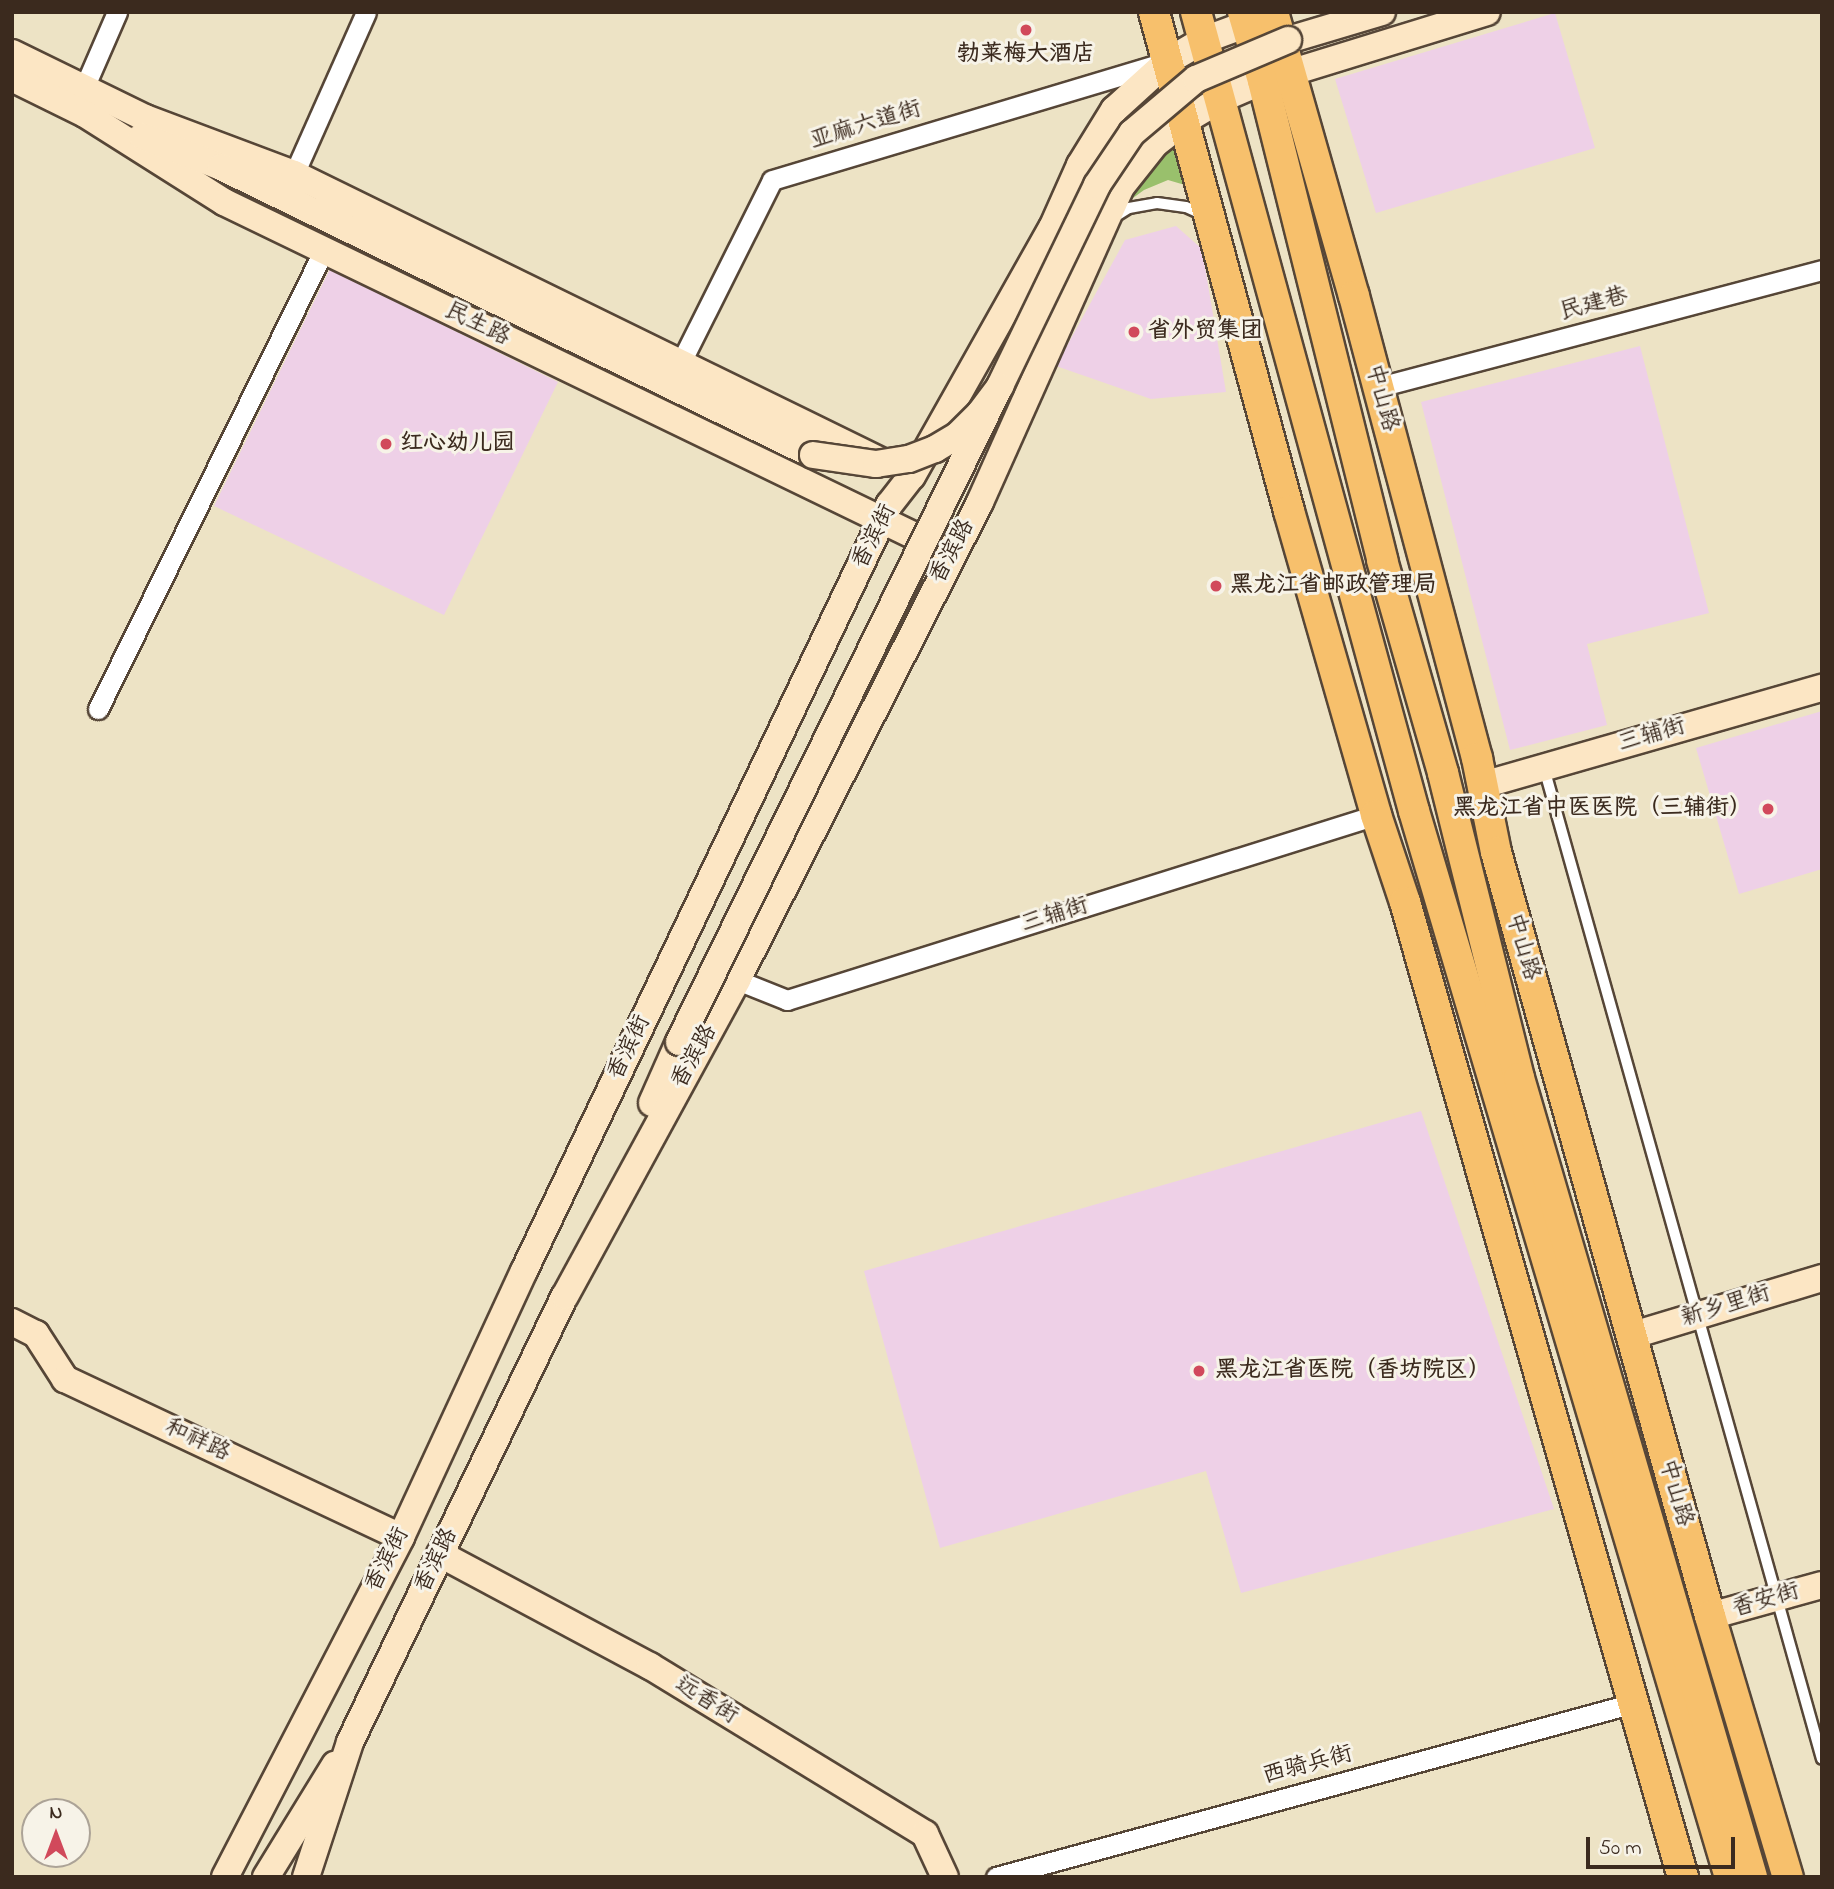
<!DOCTYPE html>
<meta charset="utf-8">
<style>
body{margin:0}
#map{position:relative;width:1834px;height:1889px;overflow:hidden;background:#ede3c5;font-family:"Indie Flower","LXGW WenKai TC",sans-serif}
div>[style]{position:absolute}
[style*='--x']{left:calc(var(--x)*1px);top:calc(var(--y)*1px);width:calc(var(--w)*1px);rotate:calc(var(--a)*1deg)}
.built>*{inset:0;background:#eed0e7}
.green>*{inset:0;background:#99c06c}
.roads{filter:drop-shadow(2px 0 #564637) drop-shadow(-2px 0 #564637) drop-shadow(0 2px #564637) drop-shadow(0 -2px #564637)}
.lane>*{height:10px;margin:-5px;padding:0 5px;transform-origin:5px;border-radius:5px;background:#fff}
.street>*{height:19px;margin:-9.5px;padding:0 9.5px;transform-origin:9.5px;border-radius:9.5px;background:#fff}
.secondary>*{height:26px;margin:-13px;padding:0 13px;transform-origin:13px;border-radius:13px;background:#fce6c4}
.primary>*{height:30px;margin:-15px;padding:0 15px;transform-origin:15px;border-radius:15px;background:#f7c06c}
.bridges{filter:drop-shadow(2px 0 #564637) drop-shadow(-2px 0 #564637) drop-shadow(0 2px #564637) drop-shadow(0 -2px #564637)}
.secondary-bridge>*{height:26px;margin:-13px;padding:0 13px;transform-origin:13px;border-radius:13px;background:#fce6c4}
.dots>*{width:19px;height:19px;translate:-50% -50%;box-sizing:border-box;border:4px solid #f7f3e8;border-radius:50%}
span{translate:-50% -50%;white-space:nowrap;text-align:center;line-height:1.15;-webkit-text-stroke:6px #f7f3e8;paint-order:stroke}
.poi-label{font-size:23px;color:#3b2a1e;font-weight:700}
.left{translate:0 -50%;text-align:left}
.right{translate:-100% -50%;text-align:right}
.street-label{font-size:23px;color:#3b2a1e}
.frame{position:absolute;inset:0;border:14px solid #3b2a1e;pointer-events:none}
.north{position:absolute;left:21px;top:1798px;width:70px;height:70px;box-sizing:border-box;background:#f7f3e8;border:2px solid #aca397;border-radius:50%;rotate:0deg;font-size:19px;font-weight:700;line-height:28px;text-align:center;color:#3b2a1e}
.north::after{content:'';display:block;margin:auto;width:24px;height:32px;background:#d1495b;clip-path:polygon(50% 0,100% 100%,50% 72%,0 100%)}
.scale{position:absolute;left:1586px;top:1837px;width:149px;height:32px;box-sizing:border-box;border:4px solid #3b2a1e;border-top:0;padding-left:9px;font-size:21px;line-height:24px;white-space:nowrap;color:#3b2a1e;-webkit-text-stroke:5px #f7f3e8;paint-order:stroke}
</style>
<div id="map">
<div class="built">
<i style="clip-path:polygon(1555px 13px,1595px 148px,1376px 213px,1335px 79px)"></i>
<i style="clip-path:polygon(1176px 226px,1202px 249px,1226px 392px,1151px 399px,1056px 366px,1125px 240px)"></i>
<i style="clip-path:polygon(330px 269px,558px 382px,444px 615px,214px 506px)"></i>
<i style="clip-path:polygon(1640px 346px,1709px 613px,1587px 644px,1607px 725px,1510px 750px,1421px 402px)"></i>
<i style="clip-path:polygon(1822px 711px,1822px 869px,1739px 894px,1696px 748px)"></i>
<i style="clip-path:polygon(1421px 1111px,1554px 1509px,1241px 1593px,1206px 1471px,940px 1548px,864px 1271px)"></i>
</div>
<div class="green">
<i style="clip-path:polygon(1191px 126px,1212px 193px,1168px 180px,1144px 190px,1122px 206px,1123px 189px)"></i>
</div>
<div class="roads">
<div class="lane">
<i style="--x:1116;--y:216;--w:15;--a:-32"></i>
<i style="--x:1129;--y:208;--w:28;--a:-10"></i>
<i style="--x:1157;--y:203;--w:29;--a:8"></i>
<i style="--x:1186;--y:207;--w:20;--a:24"></i>
<i style="--x:1544;--y:768;--w:1029;--a:74.33"></i>
</div>
<div class="street">
<i style="--x:84;--y:88;--w:83;--a:-66.5"></i>
<i style="--x:294;--y:174;--w:177;--a:-66"></i>
<i style="--x:681;--y:362;--w:203;--a:-63.4"></i>
<i style="--x:772;--y:180;--w:408;--a:-16.7"></i>
<i style="--x:1379;--y:387;--w:458;--a:-14.8"></i>
<i style="--x:98;--y:709;--w:512;--a:-63.79"></i>
<i style="--x:737;--y:980;--w:54;--a:21.8"></i>
<i style="--x:787;--y:1000;--w:617;--a:-17.44"></i>
<i style="--x:996;--y:1877;--w:661;--a:-15.26"></i>
</div>
<div class="secondary">
<i style="--x:1288;--y:40;--w:98;--a:-16.6"></i>
<i style="--x:12;--y:53;--w:148;--a:26"></i>
<i style="--x:145;--y:118;--w:159;--a:20.6"></i>
<i style="--x:294;--y:174;--w:658;--a:26.06"></i>
<i style="--x:12;--y:78;--w:81;--a:26.3"></i>
<i style="--x:85;--y:114;--w:165;--a:32.3"></i>
<i style="--x:224;--y:202;--w:800;--a:25.8"></i>
<i style="--x:142;--y:136;--w:85;--a:21.4"></i>
<i style="--x:221;--y:167;--w:658;--a:25.94"></i>
<i style="--x:1483;--y:785;--w:353;--a:-16"></i>
<i style="--x:652;--y:1103;--w:67;--a:-66.1"></i>
<i style="--x:12;--y:1322;--w:27;--a:27"></i>
<i style="--x:36;--y:1334;--w:54;--a:57.2"></i>
<i style="--x:65;--y:1379;--w:371;--a:25.2"></i>
<i style="--x:1630;--y:1336;--w:201;--a:-16.8"></i>
<i style="--x:440;--y:1554;--w:238;--a:28.1"></i>
<i style="--x:650;--y:1666;--w:322;--a:31.4"></i>
<i style="--x:925;--y:1834;--w:47;--a:65.1"></i>
<i style="--x:1710;--y:1616;--w:116;--a:-15.5"></i>
<i style="--x:225;--y:1877;--w:383;--a:-62.6"></i>
<i style="--x:401;--y:1537;--w:293;--a:-65.2"></i>
<i style="--x:524;--y:1271;--w:849;--a:-64.52"></i>
<i style="--x:889;--y:505;--w:37;--a:-52"></i>
<i style="--x:912;--y:476;--w:285;--a:-60.6"></i>
<i style="--x:1052;--y:228;--w:69;--a:-66"></i>
<i style="--x:1080;--y:165;--w:65;--a:-58.3"></i>
<i style="--x:1114;--y:110;--w:73;--a:-42.2"></i>
<i style="--x:1168;--y:61;--w:42;--a:-30.3"></i>
<i style="--x:1204;--y:40;--w:66;--a:-20.4"></i>
<i style="--x:266;--y:1877;--w:132;--a:-58.4"></i>
<i style="--x:306;--y:1877;--w:142;--a:-71.9"></i>
<i style="--x:350;--y:1742;--w:495;--a:-64.3"></i>
<i style="--x:565;--y:1296;--w:360;--a:-61.4"></i>
<i style="--x:737;--y:980;--w:536;--a:-63.05"></i>
<i style="--x:980;--y:502;--w:345;--a:-65.9"></i>
<i style="--x:1121;--y:187;--w:55;--a:-51.7"></i>
<i style="--x:1155;--y:144;--w:37;--a:-38"></i>
<i style="--x:1184;--y:121;--w:43;--a:-30.7"></i>
<i style="--x:1221;--y:99;--w:46;--a:-23.2"></i>
<i style="--x:1263;--y:81;--w:234;--a:-17.1"></i>
</div>
<div class="primary">
<i style="--x:1154;--y:12;--w:517;--a:74.86"></i>
<i style="--x:1289;--y:511;--w:316;--a:74"></i>
<i style="--x:1376;--y:815;--w:92;--a:71.6"></i>
<i style="--x:1405;--y:902;--w:1014;--a:74.09"></i>
<i style="--x:1196;--y:12;--w:828;--a:74.74"></i>
<i style="--x:1414;--y:811;--w:1112;--a:73.49"></i>
<i style="--x:1243;--y:12;--w:72;--a:73.8"></i>
<i style="--x:1263;--y:81;--w:494;--a:76"></i>
<i style="--x:1382;--y:560;--w:222;--a:74"></i>
<i style="--x:1443;--y:773;--w:314;--a:76"></i>
<i style="--x:1519;--y:1078;--w:832;--a:73.74"></i>
<i style="--x:1273;--y:12;--w:295;--a:74.1"></i>
<i style="--x:1354;--y:296;--w:478;--a:75.1"></i>
<i style="--x:1477;--y:758;--w:96;--a:78.6"></i>
<i style="--x:1496;--y:852;--w:793;--a:74.35"></i>
<i style="--x:1710;--y:1616;--w:272;--a:73.4"></i>
</div>
</div>
<div class="bridges">
<div class="secondary-bridge">
<i style="--x:813;--y:455;--w:64;--a:8.1"></i>
<i style="--x:876;--y:464;--w:33;--a:-9"></i>
<i style="--x:909;--y:459;--w:28;--a:-21"></i>
<i style="--x:935;--y:449;--w:27;--a:-31"></i>
<i style="--x:958;--y:435;--w:31;--a:-45"></i>
<i style="--x:980;--y:413;--w:34;--a:-53"></i>
<i style="--x:1000;--y:386;--w:223;--a:-64.2"></i>
<i style="--x:1097;--y:185;--w:63;--a:-56.1"></i>
<i style="--x:1132;--y:133;--w:84;--a:-40.2"></i>
<i style="--x:1196;--y:79;--w:100;--a:-23"></i>
<i style="--x:679;--y:1042;--w:730;--a:-63.93"></i>
</div>
</div>
<div class="dots">
<i style="left:1026px;top:30px;background:#d1495b"></i>
<i style="left:1134px;top:332px;background:#d1495b"></i>
<i style="left:386px;top:444px;background:#d1495b"></i>
<i style="left:1216px;top:586px;background:#d1495b"></i>
<i style="left:1768px;top:809px;background:#d1495b"></i>
<i style="left:1199px;top:1371px;background:#d1495b"></i>
</div>
<div class="poi-label">
<span style="left:1026px;top:55px">勃莱梅大酒店</span>
<span class="left" style="left:1148px;top:332px">省外贸集团</span>
<span class="left" style="left:400px;top:444px">红心幼儿园</span>
<span class="left" style="left:1230px;top:586px">黑龙江省邮政管理局</span>
<span class="right" style="left:1752px;top:809px">黑龙江省中医医院（三辅街）</span>
<span class="left" style="left:1215px;top:1371px">黑龙江省医院（香坊院区）</span>
</div>
<div class="street-label">
<span style="left:866px;top:126px;rotate:-17deg">亚麻六道街</span>
<span style="left:1594px;top:305px;rotate:-15deg">民建巷</span>
<span style="left:477px;top:325px;rotate:26deg">民生路</span>
<span style="left:1381px;top:398px;rotate:75deg">中山路</span>
<span style="left:875px;top:537px;rotate:-63deg">香滨街</span>
<span style="left:953px;top:552px;rotate:-62deg">香滨路</span>
<span style="left:1652px;top:736px;rotate:-16deg">三辅街</span>
<span style="left:1055px;top:916px;rotate:-17deg">三辅街</span>
<span style="left:1522px;top:947px;rotate:74deg">中山路</span>
<span style="left:630px;top:1048px;rotate:-64deg">香滨街</span>
<span style="left:695px;top:1057px;rotate:-61deg">香滨路</span>
<span style="left:1726px;top:1307px;rotate:-17deg">新乡里街</span>
<span style="left:197px;top:1441px;rotate:25deg">和祥路</span>
<span style="left:1675px;top:1493px;rotate:74deg">中山路</span>
<span style="left:388px;top:1560px;rotate:-63deg">香滨街</span>
<span style="left:437px;top:1561px;rotate:-64deg">香滨路</span>
<span style="left:1766px;top:1601px;rotate:-16deg">香安街</span>
<span style="left:706px;top:1701px;rotate:32deg">远香街</span>
<span style="left:1308px;top:1766px;rotate:-15deg">西骑兵街</span>
</div>
<div class="frame"></div>
<div class="north">N</div>
<div class="scale">50 m</div>
</div>
